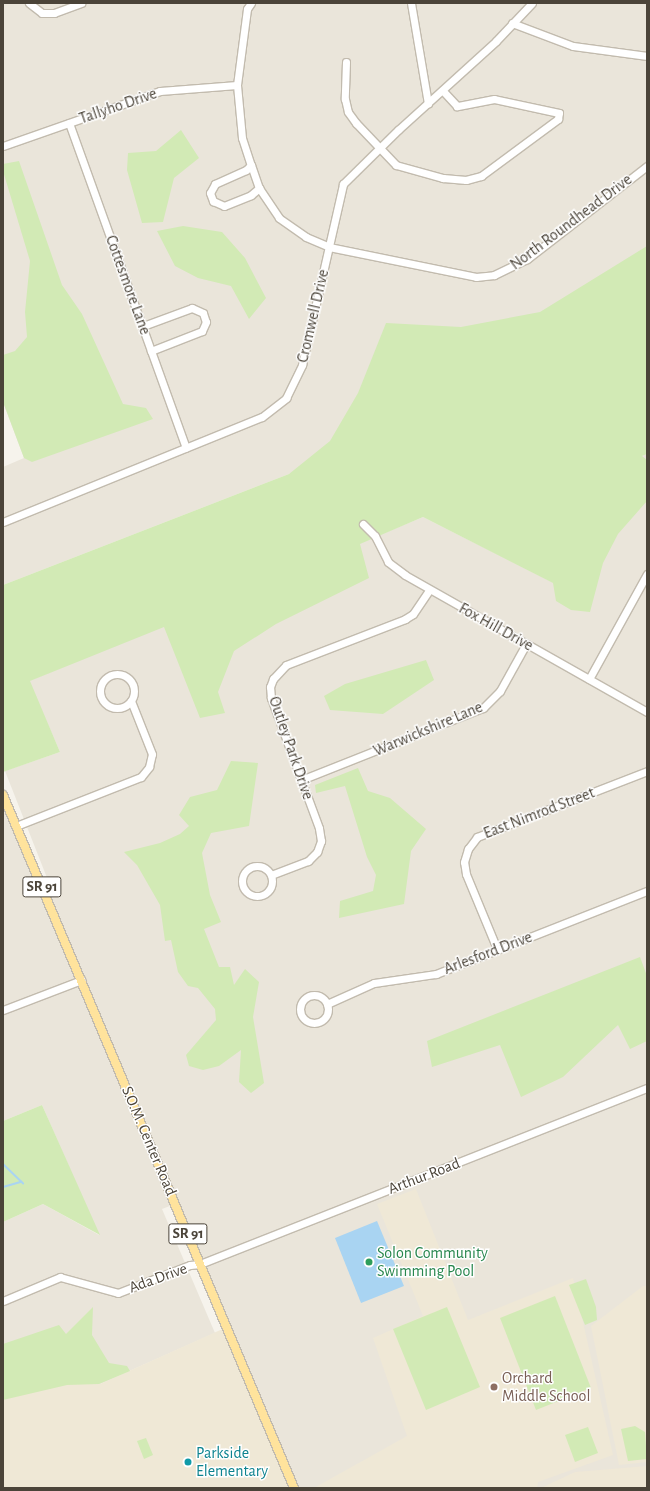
<!DOCTYPE html>
<style>
body{margin:0}
#map{position:relative;width:650px;height:1491px;overflow:hidden;background:#f6f3ec;font-family:"Alegreya Sans",sans-serif}
div>[style]{position:absolute}
[style*='--x']{left:calc(var(--x)*1px);top:calc(var(--y)*1px);width:calc(var(--w)*1px);rotate:calc(var(--a)*1deg)}
.residential>*{inset:0;background:#eae5da}
.education>*{inset:0;background:#efe8d6}
.green>*{inset:0;background:#d2eab5}
.water>*{inset:0;background:#a9d4f2}
.stream>*{height:2px;margin:-1px;padding:0 1px;transform-origin:1px;border-radius:1px;background:#a9d4f2}
.roads{filter:drop-shadow(1px 0 #c2bbae) drop-shadow(-1px 0 #c2bbae) drop-shadow(0 1px #c2bbae) drop-shadow(0 -1px #c2bbae)}
.minor>*{height:7px;margin:-3.5px;padding:0 3.5px;transform-origin:3.5px;border-radius:3.5px;background:#fff}
.minor>.ring{margin:-3.5px;padding:0;box-sizing:content-box;background:none;border:7px solid #fff;border-radius:50%}
.major>*{height:8px;margin:-4px;padding:0 4px;transform-origin:4px;border-radius:4px;background:#ffe39c}
.dots>*{width:11px;height:11px;translate:-50% -50%;box-sizing:border-box;border:2px solid #fff;border-radius:50%}
span{translate:-50% -50%;white-space:nowrap;text-align:center;line-height:1.15;-webkit-text-stroke:3px #fff;paint-order:stroke}
.shield-label span{padding:1px 3px;background:#fff;border:1px solid;border-radius:3px;-webkit-text-stroke-width:0}
.shield-label{font-size:15px;color:#4b4439;font-weight:700}
.street-label{font-size:16px;color:#4b4439}
.leisure-label{font-size:16px;color:#27864d}
.left{translate:0 -50%;text-align:left}
.education-label{font-size:16px;color:#785e54}
.culture-label{font-size:16px;color:#0d838f}
.frame{position:absolute;inset:0;border:4px solid #4b4439;pointer-events:none}
</style>
<div id="map">
<div class="residential">
<i style="clip-path:polygon(3px 3px,647px 3px,647px 327px,289px 474px,3px 585px,3px 467px,24px 458px,3px 402px)"></i>
<i style="clip-path:polygon(647px 454px,647px 1488px,294px 1488px,175px 1204px,162px 1209px,215px 1333px,100px 1384px,42px 1374px,3px 1390px,3px 1222px,43px 1204px,99px 1235px,42px 1105px,3px 1121px,3px 795px,44px 892px,51px 888px,5px 771px,60px 752px,29px 681px,423px 517px,554px 583px,642px 456px)"></i>
</div>
<div class="education">
<i style="clip-path:polygon(416px 1189px,468px 1320px,573px 1278px,613px 1455px,538px 1482px,537px 1488px,314px 1488px,407px 1436px,373px 1338px,423px 1316px,377px 1204px)"></i>
<i style="clip-path:polygon(643px 1286px,647px 1286px,647px 1462px,619px 1465px,591px 1326px)"></i>
<i style="clip-path:polygon(227px 1327px,294px 1488px,3px 1488px,3px 1390px,42px 1374px,100px 1384px)"></i>
<i style="clip-path:polygon(647px 1466px,647px 1488px,541px 1488px,575px 1472px)"></i>
</div>
<div class="green">
<i style="clip-path:polygon(181px 130px,199px 158px,174px 178px,163px 222px,142px 223px,127px 170px,128px 153px,156px 151px)"></i>
<i style="clip-path:polygon(19px 161px,62px 285px,82px 314px,123px 404px,146px 408px,153px 419px,32px 462px,24px 458px,3px 402px,3px 355px,15px 351px,27px 337px,25px 312px,30px 261px,3px 171px,3px 164px)"></i>
<i style="clip-path:polygon(183px 226px,222px 232px,245px 258px,266px 298px,249px 319px,231px 286px,198px 278px,175px 266px,157px 231px)"></i>
<i style="clip-path:polygon(647px 246px,647px 454px,642px 456px,647px 460px,647px 501px,618px 534px,603px 563px,590px 612px,571px 610px,556px 601px,553px 583px,423px 517px,360px 544px,369px 578px,276px 624px,234px 651px,218px 692px,225px 713px,200px 718px,164px 627px,30px 681px,60px 752px,3px 772px,3px 585px,289px 474px,330px 441px,358px 393px,386px 323px,461px 327px,540px 312px)"></i>
<i style="clip-path:polygon(426px 660px,434px 680px,383px 714px,330px 710px,324px 696px,345px 684px)"></i>
<i style="clip-path:polygon(231px 761px,258px 763px,249px 826px,211px 833px,202px 853px,210px 895px,221px 922px,204px 929px,219px 967px,230px 967px,234px 985px,245px 969px,259px 982px,253px 1017px,264px 1083px,251px 1093px,239px 1082px,241px 1050px,219px 1066px,203px 1070px,189px 1066px,186px 1055px,216px 1020px,215px 1009px,198px 988px,188px 986px,178px 972px,171px 940px,165px 941px,160px 905px,137px 865px,124px 852px,160px 843px,180px 834px,189px 826px,179px 815px,190px 797px,217px 790px)"></i>
<i style="clip-path:polygon(358px 768px,368px 791px,390px 798px,426px 829px,411px 851px,404px 904px,339px 918px,340px 901px,373px 891px,376px 875px,367px 857px,345px 786px,316px 793px,315px 785px)"></i>
<i style="clip-path:polygon(640px 957px,647px 976px,647px 1041px,630px 1049px,618px 1025px,563px 1077px,521px 1097px,500px 1045px,432px 1067px,427px 1041px)"></i>
<i style="clip-path:polygon(42px 1105px,100px 1235px,43px 1204px,3px 1222px,3px 1121px)"></i>
<i style="clip-path:polygon(586px 1279px,596px 1307px,597px 1320px,585px 1325px,569px 1285px)"></i>
<i style="clip-path:polygon(555px 1296px,591px 1388px,536px 1410px,500px 1318px)"></i>
<i style="clip-path:polygon(93px 1307px,92px 1335px,109px 1363px,127px 1366px,130px 1371px,99px 1384px,67px 1385px,3px 1400px,3px 1344px,59px 1325px,66px 1334px)"></i>
<i style="clip-path:polygon(447px 1307px,480px 1387px,426px 1410px,393px 1329px)"></i>
<i style="clip-path:polygon(635px 1426px,645px 1432px,647px 1459px,628px 1461px,621px 1429px)"></i>
<i style="clip-path:polygon(588px 1427px,598px 1453px,575px 1462px,565px 1435px)"></i>
<i style="clip-path:polygon(146px 1438px,153px 1455px,144px 1459px,137px 1441px)"></i>
</div>
<div class="water">
<i style="clip-path:polygon(377px 1221px,404px 1286px,361px 1303px,335px 1238px)"></i>
</div>
<div class="stream">
<i style="--x:3;--y:1164;--w:28;--a:44"></i>
<i style="--x:3;--y:1187;--w:19;--a:-16"></i>
</div>
<div class="roads">
<div class="minor">
<i style="--x:29;--y:3;--w:16;--a:38"></i>
<i style="--x:42;--y:13;--w:12;--a:0"></i>
<i style="--x:54;--y:13;--w:29;--a:-20"></i>
<i style="--x:251;--y:3;--w:7;--a:124"></i>
<i style="--x:247;--y:9;--w:77;--a:97.5"></i>
<i style="--x:237;--y:85;--w:53;--a:84.6"></i>
<i style="--x:242;--y:138;--w:28;--a:72"></i>
<i style="--x:251;--y:165;--w:24;--a:71"></i>
<i style="--x:259;--y:188;--w:36;--a:56"></i>
<i style="--x:279;--y:218;--w:33;--a:35"></i>
<i style="--x:306;--y:237;--w:25;--a:23"></i>
<i style="--x:329;--y:247;--w:150;--a:11.5"></i>
<i style="--x:476;--y:277;--w:18;--a:-6"></i>
<i style="--x:494;--y:275;--w:37;--a:-26"></i>
<i style="--x:527;--y:259;--w:152;--a:-37.8"></i>
<i style="--x:411;--y:3;--w:102;--a:80.4"></i>
<i style="--x:512;--y:23;--w:65;--a:20.7"></i>
<i style="--x:573;--y:46;--w:75;--a:7.7"></i>
<i style="--x:346;--y:62;--w:37;--a:92"></i>
<i style="--x:345;--y:99;--w:13;--a:77"></i>
<i style="--x:348;--y:112;--w:14;--a:54"></i>
<i style="--x:356;--y:123;--w:58;--a:46.4"></i>
<i style="--x:396;--y:165;--w:49;--a:15.5"></i>
<i style="--x:443;--y:178;--w:23;--a:5"></i>
<i style="--x:466;--y:180;--w:16;--a:-15"></i>
<i style="--x:481;--y:176;--w:96;--a:-36.5"></i>
<i style="--x:558;--y:119;--w:6;--a:-81"></i>
<i style="--x:559;--y:113;--w:66;--a:-167.8"></i>
<i style="--x:494;--y:99;--w:38;--a:169"></i>
<i style="--x:457;--y:106;--w:21;--a:-133"></i>
<i style="--x:69;--y:123;--w:345;--a:70.2"></i>
<i style="--x:3;--y:146;--w:166;--a:-19.3"></i>
<i style="--x:160;--y:91;--w:77;--a:-4.5"></i>
<i style="--x:251;--y:165;--w:7;--a:135"></i>
<i style="--x:246;--y:170;--w:34;--a:156"></i>
<i style="--x:215;--y:184;--w:10;--a:119"></i>
<i style="--x:210;--y:193;--w:9;--a:69"></i>
<i style="--x:213;--y:201;--w:12;--a:24"></i>
<i style="--x:224;--y:206;--w:29;--a:-22"></i>
<i style="--x:251;--y:195;--w:11;--a:-41"></i>
<i style="--x:143;--y:326;--w:52;--a:-20.2"></i>
<i style="--x:192;--y:308;--w:12;--a:24"></i>
<i style="--x:203;--y:313;--w:9;--a:72"></i>
<i style="--x:206;--y:322;--w:10;--a:114"></i>
<i style="--x:202;--y:331;--w:55;--a:158.6"></i>
<i style="--x:3;--y:522;--w:279;--a:-22.1"></i>
<i style="--x:262;--y:417;--w:31;--a:-38"></i>
<i style="--x:286;--y:398;--w:37;--a:-64"></i>
<i style="--x:302;--y:365;--w:186;--a:-77.2"></i>
<i style="--x:343;--y:184;--w:77;--a:-44.5"></i>
<i style="--x:398;--y:130;--w:132;--a:-42.2"></i>
<i style="--x:496;--y:41;--w:52;--a:-46.5"></i>
<i style="--x:363;--y:524;--w:17;--a:45"></i>
<i style="--x:375;--y:536;--w:29;--a:63"></i>
<i style="--x:388;--y:562;--w:21;--a:37"></i>
<i style="--x:405;--y:575;--w:278;--a:29.5"></i>
<i class="ring" style="left:100px;top:674px;width:27px;height:27px"></i>
<i style="--x:589;--y:679;--w:120;--a:-61.1"></i>
<i style="--x:301;--y:780;--w:196;--a:-21.6"></i>
<i style="--x:483;--y:708;--w:24;--a:-45"></i>
<i style="--x:500;--y:691;--w:54;--a:-61"></i>
<i style="--x:16;--y:826;--w:134;--a:-21.4"></i>
<i style="--x:141;--y:777;--w:13;--a:-51"></i>
<i style="--x:149;--y:767;--w:13;--a:-77"></i>
<i style="--x:152;--y:754;--w:57;--a:-111.6"></i>
<i class="ring" style="left:242px;top:866px;width:23px;height:23px"></i>
<i style="--x:271;--y:875;--w:40;--a:-21"></i>
<i style="--x:308;--y:861;--w:13;--a:-45"></i>
<i style="--x:317;--y:852;--w:12;--a:-70"></i>
<i style="--x:321;--y:841;--w:13;--a:-99"></i>
<i style="--x:319;--y:828;--w:139;--a:-110.3"></i>
<i style="--x:271;--y:698;--w:11;--a:-95"></i>
<i style="--x:270;--y:687;--w:9;--a:-69"></i>
<i style="--x:273;--y:679;--w:19;--a:-47"></i>
<i style="--x:286;--y:665;--w:128;--a:-21.1"></i>
<i style="--x:405;--y:619;--w:9;--a:-32"></i>
<i style="--x:413;--y:614;--w:29;--a:-56"></i>
<i style="--x:497;--y:949;--w:81;--a:-112.5"></i>
<i style="--x:466;--y:874;--w:12;--a:-99"></i>
<i style="--x:464;--y:862;--w:14;--a:-73"></i>
<i style="--x:468;--y:849;--w:15;--a:-53"></i>
<i style="--x:477;--y:837;--w:182;--a:-21.2"></i>
<i class="ring" style="left:300px;top:995px;width:21px;height:21px"></i>
<i style="--x:327;--y:1004;--w:51;--a:-24.1"></i>
<i style="--x:374;--y:983;--w:63;--a:-8.3"></i>
<i style="--x:436;--y:974;--w:227;--a:-21.5"></i>
<i style="--x:3;--y:1010;--w:84;--a:-21"></i>
<i style="--x:3;--y:1301;--w:62;--a:-22.8"></i>
<i style="--x:60;--y:1277;--w:60;--a:15.4"></i>
<i style="--x:118;--y:1293;--w:77;--a:-21.3"></i>
<i style="--x:190;--y:1265;--w:10;--a:-6"></i>
<i style="--x:200;--y:1264;--w:480;--a:-21.5"></i>
</div>
<div class="major">
<i style="--x:3;--y:795;--w:752;--a:67.22"></i>
</div>
</div>
<div class="dots">
<i style="left:369px;top:1262px;background:#2e9e5b"></i>
<i style="left:494px;top:1387px;background:#8d6e63"></i>
<i style="left:188px;top:1462px;background:#0f9aa8"></i>
</div>
<div class="shield-label">
<span style="left:42px;top:887px">SR 91</span>
<span style="left:188px;top:1234px">SR 91</span>
</div>
<div class="street-label">
<span style="left:118px;top:106px;rotate:-19deg">Tallyho Drive</span>
<span style="left:571px;top:222px;rotate:-37deg">North Roundhead Drive</span>
<span style="left:128px;top:285px;rotate:70deg">Cottesmore Lane</span>
<span style="left:313px;top:316px;rotate:-77deg">Cromwell Drive</span>
<span style="left:496px;top:627px;rotate:29deg">Fox Hill Drive</span>
<span style="left:428px;top:729px;rotate:-23deg">Warwickshire Lane</span>
<span style="left:291px;top:748px;rotate:71deg">Outley Park Drive</span>
<span style="left:539px;top:813px;rotate:-21deg">East Nimrod Street</span>
<span style="left:488px;top:953px;rotate:-21deg">Arlesford Drive</span>
<span style="left:149px;top:1141px;rotate:67deg">S.O.M. Center Road</span>
<span style="left:424px;top:1176px;rotate:-21deg">Arthur Road</span>
<span style="left:158px;top:1278px;rotate:-20deg">Ada Drive</span>
</div>
<div class="leisure-label">
<span class="left" style="left:377px;top:1262px">Solon Community<br>Swimming Pool</span>
</div>
<div class="education-label">
<span class="left" style="left:502px;top:1387px">Orchard<br>Middle School</span>
</div>
<div class="culture-label">
<span class="left" style="left:196px;top:1462px">Parkside<br>Elementary</span>
</div>
<div class="frame"></div>
</div>
